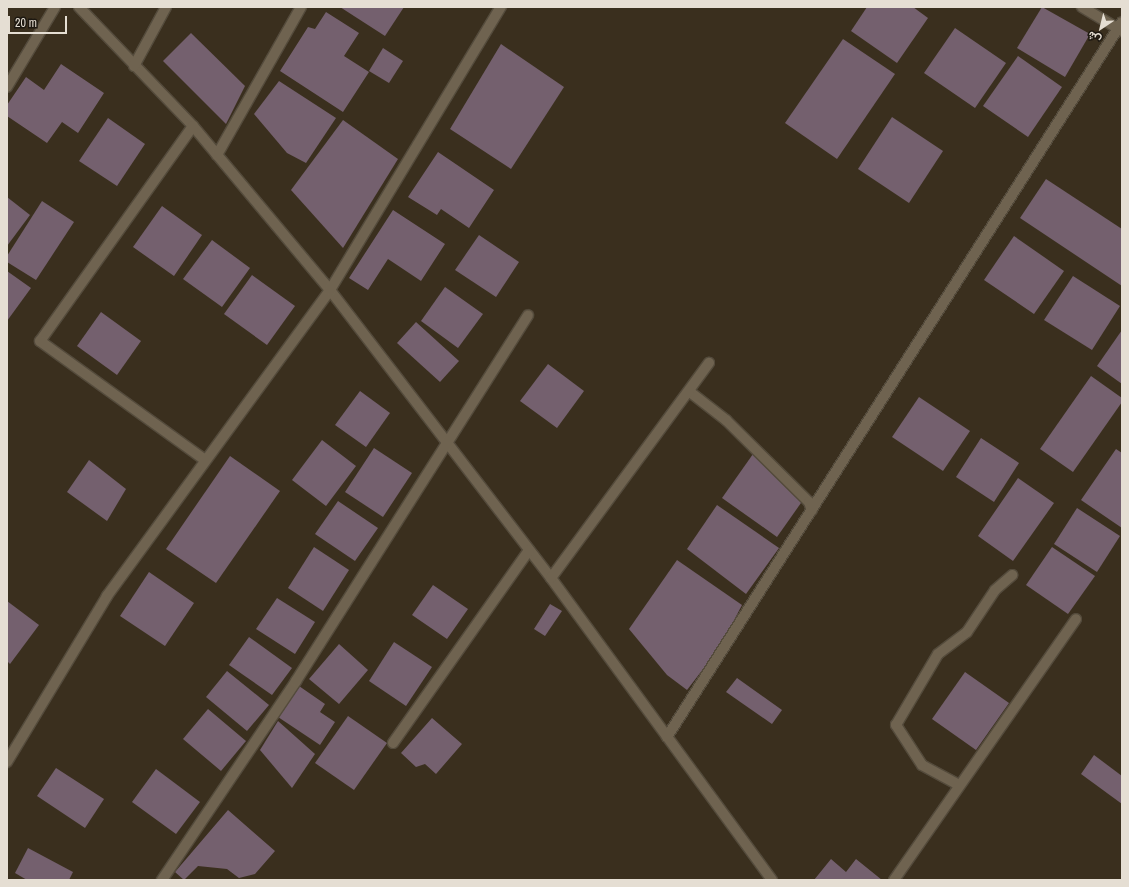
<!DOCTYPE html>
<meta charset="utf-8">
<style>
body{margin:0}
#map{position:relative;width:1129px;height:887px;overflow:hidden;background:#3a2f1e;font-family:"Archivo Narrow",Vazirmatn,sans-serif}
div>[style]{position:absolute}
[style*='--x']{left:calc(var(--x)*1px);top:calc(var(--y)*1px);width:calc(var(--w)*1px);rotate:calc(var(--a)*1deg)}
.building>*{inset:0;background:#74606e}
.roads{filter:drop-shadow(1px 0 #544b3c) drop-shadow(-1px 0 #544b3c) drop-shadow(0 1px #544b3c) drop-shadow(0 -1px #544b3c)}
.minor>*{height:10px;margin:-5px;padding:0 5px;transform-origin:5px;border-radius:5px;background:#6f6350}
span{translate:-50% -50%;white-space:nowrap;text-align:center;line-height:1.15;-webkit-text-stroke:3px #1d1811;paint-order:stroke}
.frame{position:absolute;inset:0;border:8px solid #e5ded3;pointer-events:none}
.north{position:absolute;left:1081px;top:8px;width:40px;height:40px;-webkit-text-stroke:3px #1d1811;paint-order:stroke;rotate:215deg;font-size:11px;font-weight:700;line-height:16px;text-align:center;color:#e5ded3}
.north::after{content:'';display:block;margin:auto;width:14px;height:18px;background:#e5ded3;clip-path:polygon(50% 0,100% 100%,50% 72%,0 100%)}
.scale{position:absolute;left:8px;top:16px;width:59px;height:18px;box-sizing:border-box;border:2px solid #e5ded3;border-top:0;padding-left:5px;font-size:12px;line-height:14px;white-space:nowrap;color:#e5ded3;-webkit-text-stroke:3px #1d1811;paint-order:stroke}
</style>
<div id="map">
<div class="building">
<i style="clip-path:polygon(340px 7px,404px 7px,385px 36px)"></i>
<i style="clip-path:polygon(867px 7px,913px 7px,928px 18px,897px 63px,851px 31px)"></i>
<i style="clip-path:polygon(1042px 7px,1090px 34px,1065px 77px,1017px 48px)"></i>
<i style="clip-path:polygon(326px 12px,359px 33px,344px 56px,369px 72px,343px 112px,280px 71px,308px 27px,315px 29px)"></i>
<i style="clip-path:polygon(955px 28px,1006px 63px,975px 108px,924px 73px)"></i>
<i style="clip-path:polygon(191px 33px,245px 86px,226px 124px,163px 61px)"></i>
<i style="clip-path:polygon(843px 39px,895px 74px,837px 159px,785px 123px)"></i>
<i style="clip-path:polygon(501px 44px,564px 87px,511px 169px,450px 129px)"></i>
<i style="clip-path:polygon(383px 48px,403px 61px,389px 83px,369px 71px)"></i>
<i style="clip-path:polygon(1018px 56px,1062px 87px,1028px 137px,983px 106px)"></i>
<i style="clip-path:polygon(61px 64px,104px 93px,78px 133px,62px 122px,47px 143px,7px 116px,7px 105px,26px 77px,44px 90px)"></i>
<i style="clip-path:polygon(279px 81px,336px 118px,306px 163px,287px 153px,254px 114px)"></i>
<i style="clip-path:polygon(892px 117px,943px 151px,909px 203px,858px 169px)"></i>
<i style="clip-path:polygon(108px 118px,145px 144px,117px 186px,79px 161px)"></i>
<i style="clip-path:polygon(343px 120px,398px 159px,343px 248px,291px 190px)"></i>
<i style="clip-path:polygon(438px 152px,494px 190px,469px 228px,441px 209px,437px 215px,408px 197px)"></i>
<i style="clip-path:polygon(1046px 179px,1122px 229px,1122px 286px,1020px 218px)"></i>
<i style="clip-path:polygon(7px 197px,30px 215px,7px 246px)"></i>
<i style="clip-path:polygon(42px 201px,74px 222px,36px 280px,7px 262px,7px 256px)"></i>
<i style="clip-path:polygon(162px 206px,202px 235px,174px 276px,133px 247px)"></i>
<i style="clip-path:polygon(393px 210px,445px 244px,421px 281px,388px 259px,368px 290px,349px 278px)"></i>
<i style="clip-path:polygon(479px 235px,519px 262px,496px 297px,455px 270px)"></i>
<i style="clip-path:polygon(1014px 236px,1064px 271px,1034px 314px,984px 280px)"></i>
<i style="clip-path:polygon(212px 240px,250px 268px,222px 307px,183px 279px)"></i>
<i style="clip-path:polygon(7px 271px,31px 288px,7px 321px)"></i>
<i style="clip-path:polygon(252px 275px,295px 306px,267px 345px,224px 314px)"></i>
<i style="clip-path:polygon(1073px 276px,1120px 306px,1092px 350px,1044px 320px)"></i>
<i style="clip-path:polygon(445px 287px,483px 314px,458px 348px,421px 321px)"></i>
<i style="clip-path:polygon(101px 312px,141px 341px,117px 375px,77px 346px)"></i>
<i style="clip-path:polygon(416px 322px,459px 361px,440px 382px,397px 343px)"></i>
<i style="clip-path:polygon(1122px 330px,1122px 384px,1097px 366px)"></i>
<i style="clip-path:polygon(548px 364px,584px 391px,557px 428px,520px 401px)"></i>
<i style="clip-path:polygon(1091px 376px,1122px 398px,1122px 402px,1073px 472px,1040px 449px)"></i>
<i style="clip-path:polygon(360px 391px,390px 413px,366px 447px,335px 425px)"></i>
<i style="clip-path:polygon(919px 397px,970px 431px,943px 471px,892px 437px)"></i>
<i style="clip-path:polygon(981px 438px,1019px 463px,994px 502px,956px 477px)"></i>
<i style="clip-path:polygon(322px 440px,356px 466px,326px 506px,292px 480px)"></i>
<i style="clip-path:polygon(374px 448px,412px 473px,383px 517px,345px 492px)"></i>
<i style="clip-path:polygon(1116px 449px,1122px 453px,1122px 528px,1081px 500px)"></i>
<i style="clip-path:polygon(753px 454px,808px 493px,777px 537px,722px 498px)"></i>
<i style="clip-path:polygon(230px 456px,280px 491px,216px 583px,166px 549px)"></i>
<i style="clip-path:polygon(89px 460px,126px 489px,107px 521px,67px 492px)"></i>
<i style="clip-path:polygon(1018px 478px,1054px 503px,1013px 561px,978px 536px)"></i>
<i style="clip-path:polygon(338px 501px,378px 528px,355px 561px,315px 534px)"></i>
<i style="clip-path:polygon(717px 505px,779px 548px,746px 594px,687px 549px)"></i>
<i style="clip-path:polygon(1077px 508px,1120px 536px,1097px 572px,1054px 544px)"></i>
<i style="clip-path:polygon(314px 547px,349px 570px,323px 611px,288px 588px)"></i>
<i style="clip-path:polygon(1052px 547px,1095px 576px,1068px 614px,1026px 585px)"></i>
<i style="clip-path:polygon(677px 560px,742px 605px,720px 647px,687px 690px,667px 675px,629px 629px)"></i>
<i style="clip-path:polygon(149px 572px,194px 603px,165px 646px,120px 616px)"></i>
<i style="clip-path:polygon(433px 585px,468px 609px,447px 639px,412px 615px)"></i>
<i style="clip-path:polygon(277px 598px,315px 622px,295px 654px,256px 629px)"></i>
<i style="clip-path:polygon(7px 601px,39px 625px,10px 664px,7px 661px)"></i>
<i style="clip-path:polygon(550px 604px,562px 611px,545px 636px,534px 629px)"></i>
<i style="clip-path:polygon(249px 637px,292px 668px,272px 695px,229px 665px)"></i>
<i style="clip-path:polygon(394px 642px,432px 667px,406px 706px,369px 681px)"></i>
<i style="clip-path:polygon(339px 644px,368px 670px,339px 704px,309px 679px)"></i>
<i style="clip-path:polygon(227px 671px,269px 705px,247px 731px,206px 697px)"></i>
<i style="clip-path:polygon(965px 672px,1009px 703px,976px 750px,932px 719px)"></i>
<i style="clip-path:polygon(737px 678px,782px 710px,772px 724px,726px 692px)"></i>
<i style="clip-path:polygon(299px 686px,325px 704px,320px 712px,335px 722px,320px 745px,278px 717px)"></i>
<i style="clip-path:polygon(208px 709px,246px 741px,221px 771px,183px 739px)"></i>
<i style="clip-path:polygon(348px 716px,387px 743px,354px 790px,315px 763px)"></i>
<i style="clip-path:polygon(432px 718px,462px 744px,436px 774px,425px 764px,416px 767px,401px 753px)"></i>
<i style="clip-path:polygon(278px 721px,315px 754px,292px 788px,260px 750px)"></i>
<i style="clip-path:polygon(1094px 755px,1122px 776px,1122px 804px,1081px 774px)"></i>
<i style="clip-path:polygon(56px 768px,104px 799px,85px 828px,37px 796px)"></i>
<i style="clip-path:polygon(156px 769px,200px 802px,176px 834px,132px 802px)"></i>
<i style="clip-path:polygon(228px 810px,275px 851px,255px 874px,239px 878px,227px 869px,198px 866px,184px 880px,175px 872px)"></i>
<i style="clip-path:polygon(28px 848px,73px 872px,69px 880px,27px 880px,15px 873px)"></i>
<i style="clip-path:polygon(831px 859px,846px 872px,856px 859px,882px 880px,814px 880px)"></i>
</div>
<div class="roads">
<div class="minor">
<i style="--x:79;--y:7;--w:165;--a:46.2"></i>
<i style="--x:193;--y:126;--w:214;--a:50.1"></i>
<i style="--x:330;--y:290;--w:363;--a:52.5"></i>
<i style="--x:551;--y:578;--w:374;--a:53.8"></i>
<i style="--x:1082;--y:7;--w:47;--a:31"></i>
<i style="--x:134;--y:66;--w:67;--a:-61.5"></i>
<i style="--x:7;--y:87;--w:93;--a:-59"></i>
<i style="--x:193;--y:126;--w:264;--a:125.4"></i>
<i style="--x:40;--y:341;--w:203;--a:35.8"></i>
<i style="--x:217;--y:155;--w:170;--a:-60.4"></i>
<i style="--x:690;--y:392;--w:46;--a:37.9"></i>
<i style="--x:726;--y:420;--w:117;--a:44.7"></i>
<i style="--x:809;--y:502;--w:9;--a:72"></i>
<i style="--x:551;--y:578;--w:267;--a:-53.7"></i>
<i style="--x:667;--y:737;--w:847;--a:-57.53"></i>
<i style="--x:393;--y:743;--w:236;--a:-54.8"></i>
<i style="--x:7;--y:762;--w:194;--a:-58.9"></i>
<i style="--x:107;--y:596;--w:379;--a:-53.9"></i>
<i style="--x:330;--y:290;--w:331;--a:-58.9"></i>
<i style="--x:959;--y:785;--w:42;--a:-151.6"></i>
<i style="--x:922;--y:765;--w:48;--a:-123"></i>
<i style="--x:896;--y:725;--w:82;--a:-59.4"></i>
<i style="--x:938;--y:654;--w:36;--a:-37"></i>
<i style="--x:967;--y:632;--w:50;--a:-56.3"></i>
<i style="--x:995;--y:590;--w:23;--a:-41"></i>
<i style="--x:162;--y:880;--w:240;--a:-56"></i>
<i style="--x:296;--y:681;--w:433;--a:-57.6"></i>
<i style="--x:894;--y:880;--w:318;--a:-55.1"></i>
</div>
</div>
<div class="frame"></div>
<div class="north">ش</div>
<div class="scale">20 m</div>
</div>
